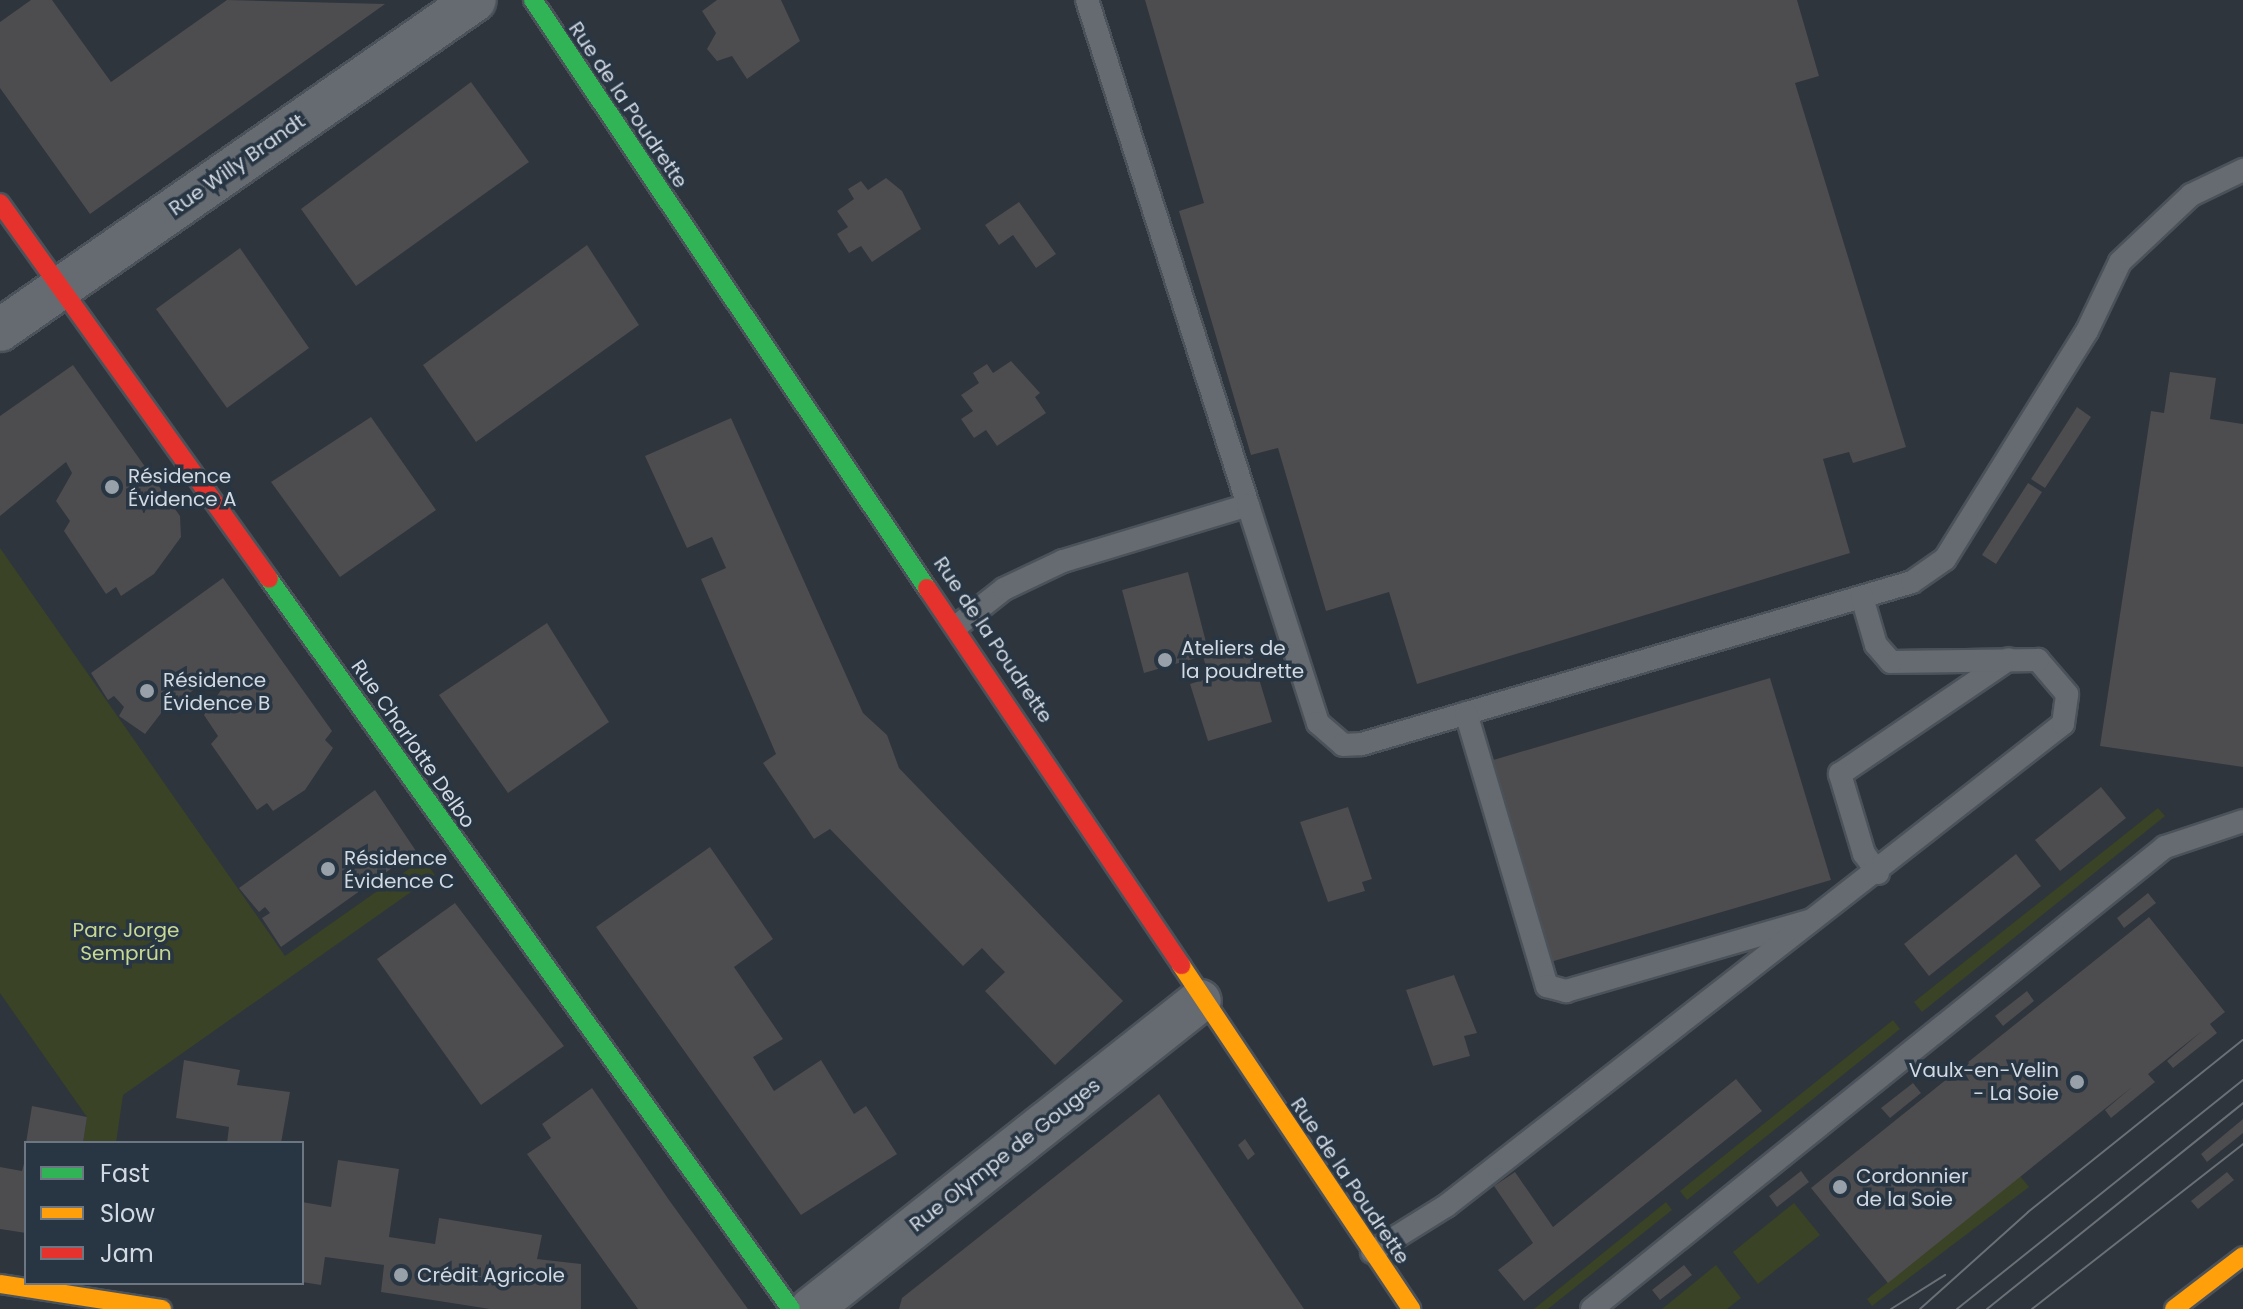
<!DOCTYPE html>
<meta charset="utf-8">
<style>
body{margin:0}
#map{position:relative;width:2243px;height:1309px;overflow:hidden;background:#2e353d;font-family:Poppins,sans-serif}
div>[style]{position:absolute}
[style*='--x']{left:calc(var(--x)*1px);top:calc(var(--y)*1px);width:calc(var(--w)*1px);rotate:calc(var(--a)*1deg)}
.green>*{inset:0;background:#3a4325}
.building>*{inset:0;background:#4d4c4f}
.roads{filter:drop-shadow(2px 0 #4c5259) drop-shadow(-2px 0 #4c5259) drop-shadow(0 2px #4c5259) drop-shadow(0 -2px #4c5259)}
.lane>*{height:22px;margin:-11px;padding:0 11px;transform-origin:11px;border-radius:11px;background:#656b71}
.street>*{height:42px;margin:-21px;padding:0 21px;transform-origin:21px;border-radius:21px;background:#656b71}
.fast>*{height:18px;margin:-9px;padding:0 9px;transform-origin:9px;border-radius:9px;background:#30b455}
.slow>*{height:18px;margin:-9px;padding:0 9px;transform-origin:9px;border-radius:9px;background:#ff9f0a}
.jam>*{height:18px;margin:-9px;padding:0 9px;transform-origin:9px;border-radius:9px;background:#e5322d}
.tram>*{height:2px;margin:-1px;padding:0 1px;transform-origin:1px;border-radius:1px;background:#6a7075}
.dots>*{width:22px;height:22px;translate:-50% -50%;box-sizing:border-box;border:4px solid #283543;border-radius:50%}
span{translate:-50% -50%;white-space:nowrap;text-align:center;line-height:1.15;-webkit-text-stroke:7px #283543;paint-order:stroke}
.street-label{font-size:20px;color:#d1d9e3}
.poi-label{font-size:20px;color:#d1d9e3}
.left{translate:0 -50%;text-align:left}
.right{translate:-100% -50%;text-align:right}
.park-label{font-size:20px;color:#c7d894}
.legend{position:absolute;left:24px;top:1141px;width:280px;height:144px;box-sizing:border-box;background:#283543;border:2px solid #6c7783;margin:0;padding:10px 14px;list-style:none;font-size:24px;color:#d1d9e3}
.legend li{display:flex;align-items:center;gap:16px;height:40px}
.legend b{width:40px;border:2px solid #6c7783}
</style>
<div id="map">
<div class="green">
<i style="clip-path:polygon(0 548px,285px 956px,423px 859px,435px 875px,123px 1095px,116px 1143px,83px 1143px,87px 1117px,0 993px)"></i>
<i style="clip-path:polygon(2158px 808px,2165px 816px,1922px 1012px,1914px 1002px)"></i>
<i style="clip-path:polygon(1893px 1020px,1900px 1029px,1687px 1200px,1680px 1191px)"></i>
<i style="clip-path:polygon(2020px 1176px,2029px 1187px,1872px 1306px,1867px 1299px)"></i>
<i style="clip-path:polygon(1666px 1202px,1672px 1210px,1548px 1309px,1534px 1309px)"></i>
<i style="clip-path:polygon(1794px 1203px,1820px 1235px,1758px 1284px,1733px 1252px)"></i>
<i style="clip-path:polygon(1716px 1265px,1741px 1298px,1727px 1309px,1662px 1309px)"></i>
</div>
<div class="building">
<i style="clip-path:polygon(31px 0,52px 0,111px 82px,227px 0,385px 4px,90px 214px,0 88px,0 22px)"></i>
<i style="clip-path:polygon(717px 0,781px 0,800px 41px,747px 79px,732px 56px,717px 61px,707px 49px,716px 33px,702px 11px)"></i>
<i style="clip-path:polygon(1145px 0,1797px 0,1819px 76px,1795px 83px,1906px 447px,1853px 463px,1849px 452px,1823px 459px,1850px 553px,1417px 684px,1389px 592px,1326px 611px,1278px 448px,1251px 455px,1179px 211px,1204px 203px)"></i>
<i style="clip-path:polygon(471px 82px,529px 162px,356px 286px,301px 209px)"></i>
<i style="clip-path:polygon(886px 178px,902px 191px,921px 229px,872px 262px,861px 246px,849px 253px,837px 234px,848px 227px,837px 211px,854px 199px,848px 189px,861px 181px,868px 190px)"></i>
<i style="clip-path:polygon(1019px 202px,1056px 254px,1036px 268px,1013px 235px,999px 245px,985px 225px)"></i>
<i style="clip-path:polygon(587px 245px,639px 325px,476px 442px,423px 365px)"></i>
<i style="clip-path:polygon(240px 248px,309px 348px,227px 408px,156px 309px)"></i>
<i style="clip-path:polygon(1011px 361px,1040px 393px,1035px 397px,1046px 413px,997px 446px,986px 430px,974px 438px,961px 419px,973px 411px,961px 395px,979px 383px,973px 373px,987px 364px,993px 373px)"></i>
<i style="clip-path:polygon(73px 365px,180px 516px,181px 537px,154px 574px,121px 596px,116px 587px,106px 594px,64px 531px,70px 521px,56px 501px,72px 473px,66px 462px,0 516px,0 416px)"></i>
<i style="clip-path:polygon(2170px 372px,2216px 378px,2210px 419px,2243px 424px,2243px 767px,2100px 746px,2151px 411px,2164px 413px)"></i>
<i style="clip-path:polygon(2077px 407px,2091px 417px,2045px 488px,2031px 479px)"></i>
<i style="clip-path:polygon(371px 417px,436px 510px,340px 577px,271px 482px)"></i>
<i style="clip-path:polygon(731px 418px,863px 713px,887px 735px,899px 768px,1123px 1001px,1055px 1065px,985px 991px,1005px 972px,992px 959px,982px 948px,963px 966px,830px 829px,814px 839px,763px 763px,776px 754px,701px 579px,726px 568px,712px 537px,687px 548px,645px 456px)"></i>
<i style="clip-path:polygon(2028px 483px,2042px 492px,1996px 564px,1982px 555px)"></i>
<i style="clip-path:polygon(1188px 572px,1209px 654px,1248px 642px,1272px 722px,1208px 741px,1190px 684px,1209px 678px,1203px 656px,1144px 673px,1122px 590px)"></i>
<i style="clip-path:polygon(223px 578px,332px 731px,325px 740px,333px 748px,305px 790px,273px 811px,267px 803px,257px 810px,211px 744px,218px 736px,204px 715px,223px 687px,214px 676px,162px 712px,145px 734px,119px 716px,124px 707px,114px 696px,108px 700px,91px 673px)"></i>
<i style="clip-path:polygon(547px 623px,609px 722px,508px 793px,439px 695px)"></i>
<i style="clip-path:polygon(1770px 678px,1831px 880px,1547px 963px,1490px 761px)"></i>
<i style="clip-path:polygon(2101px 787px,2126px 818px,2060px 871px,2035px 840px)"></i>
<i style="clip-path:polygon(375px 790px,416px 851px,281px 947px,262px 918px,270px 913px,265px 907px,259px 912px,239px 888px)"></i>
<i style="clip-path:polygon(1348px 807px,1372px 879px,1362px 882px,1365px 891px,1328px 902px,1300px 822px)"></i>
<i style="clip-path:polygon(710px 847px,773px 939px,734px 967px,783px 1039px,753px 1057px,774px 1091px,821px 1060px,854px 1114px,866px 1106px,897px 1154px,801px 1215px,596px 927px)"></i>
<i style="clip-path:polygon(2016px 854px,2041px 886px,1929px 976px,1904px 944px)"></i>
<i style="clip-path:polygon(2148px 893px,2156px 903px,2124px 928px,2117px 918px)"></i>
<i style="clip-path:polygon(455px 903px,564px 1046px,481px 1105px,377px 959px)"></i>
<i style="clip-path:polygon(2149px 917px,2225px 1012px,2210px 1024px,2217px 1033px,2173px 1068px,2167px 1061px,2202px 1031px,2148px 1074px,2155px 1082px,2111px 1118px,2105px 1110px,2132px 1087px,1888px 1283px,1811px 1188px)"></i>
<i style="clip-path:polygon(1454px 975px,1477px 1033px,1464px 1036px,1470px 1056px,1433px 1066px,1406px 990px)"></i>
<i style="clip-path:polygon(2027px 991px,2034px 1001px,2003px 1026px,1995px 1016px)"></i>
<i style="clip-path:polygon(184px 1060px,240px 1070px,237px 1085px,290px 1092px,281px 1143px,227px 1143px,229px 1127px,176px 1118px)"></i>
<i style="clip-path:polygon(1736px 1079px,1762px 1111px,1524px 1301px,1498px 1270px,1533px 1243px,1494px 1186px,1515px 1172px,1553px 1227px)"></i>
<i style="clip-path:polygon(1913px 1083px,1921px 1093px,1890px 1118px,1881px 1108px)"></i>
<i style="clip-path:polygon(592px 1088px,669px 1200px,748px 1309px,638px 1309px,527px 1154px,551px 1138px,542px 1124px)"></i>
<i style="clip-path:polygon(1159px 1094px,1304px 1309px,899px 1309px,902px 1298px)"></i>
<i style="clip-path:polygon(32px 1106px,87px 1117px,83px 1143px,26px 1143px)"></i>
<i style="clip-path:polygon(2243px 1119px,2243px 1133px,2207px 1162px,2201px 1154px)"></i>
<i style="clip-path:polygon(1245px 1139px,1255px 1154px,1248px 1160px,1238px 1145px)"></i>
<i style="clip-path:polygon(26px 1156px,26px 1233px,0 1229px,0 1167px,22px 1171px)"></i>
<i style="clip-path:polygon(338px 1160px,399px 1169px,389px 1237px,435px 1244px,439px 1218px,542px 1235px,537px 1259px,581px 1264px,581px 1309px,490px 1309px,381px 1292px,384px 1265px,325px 1257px,321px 1285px,302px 1282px,302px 1202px,331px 1207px)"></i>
<i style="clip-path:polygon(1801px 1171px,1809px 1182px,1777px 1207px,1769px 1196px)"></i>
<i style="clip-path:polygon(2227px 1172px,2234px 1180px,2198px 1209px,2191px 1201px)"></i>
<i style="clip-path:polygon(1684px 1265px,1692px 1275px,1660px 1300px,1652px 1290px)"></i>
</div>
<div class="roads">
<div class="lane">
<i style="--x:1087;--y:0;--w:530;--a:72.32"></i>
<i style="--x:957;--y:626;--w:60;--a:-38.2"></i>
<i style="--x:1004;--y:589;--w:65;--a:-25.4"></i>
<i style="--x:1063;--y:561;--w:193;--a:-16.8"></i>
<i style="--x:1248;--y:505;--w:229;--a:72.2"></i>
<i style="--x:1318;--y:723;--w:33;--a:41"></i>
<i style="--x:1343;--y:745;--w:19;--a:-3"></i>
<i style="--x:1362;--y:744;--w:573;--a:-16.41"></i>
<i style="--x:1912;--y:582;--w:40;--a:-34.9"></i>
<i style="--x:1945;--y:559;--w:269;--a:-58.1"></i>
<i style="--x:2087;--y:331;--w:76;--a:-64.4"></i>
<i style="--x:2120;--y:262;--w:98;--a:-43.3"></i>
<i style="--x:2191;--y:195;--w:58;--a:-25.7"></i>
<i style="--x:1466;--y:713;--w:285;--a:73.5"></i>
<i style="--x:1547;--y:986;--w:20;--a:15"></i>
<i style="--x:1566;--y:991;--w:253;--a:-16.1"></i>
<i style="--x:1878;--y:873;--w:24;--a:-126"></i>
<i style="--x:1864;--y:854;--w:84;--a:-106.7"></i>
<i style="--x:1840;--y:774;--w:204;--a:-34.2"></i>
<i style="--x:1372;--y:1252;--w:87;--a:-31.9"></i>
<i style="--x:1446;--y:1206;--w:783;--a:-38"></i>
<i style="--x:2063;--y:724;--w:30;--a:-82"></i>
<i style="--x:2067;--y:694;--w:45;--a:-130.5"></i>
<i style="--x:2038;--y:660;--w:147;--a:179.2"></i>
<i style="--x:1891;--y:662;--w:23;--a:-131"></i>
<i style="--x:1876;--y:645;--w:50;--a:-106.3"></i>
<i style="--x:1592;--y:1309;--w:736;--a:-38.88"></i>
<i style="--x:2165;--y:847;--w:82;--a:-18.4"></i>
</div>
<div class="street">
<i style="--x:0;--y:330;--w:578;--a:-34.79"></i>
<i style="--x:811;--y:1309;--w:496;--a:-38.4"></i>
</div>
<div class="fast">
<i style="--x:533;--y:0;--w:708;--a:56.18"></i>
<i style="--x:269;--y:579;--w:897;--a:54.43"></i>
</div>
<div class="slow">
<i style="--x:1181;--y:965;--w:414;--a:56.2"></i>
<i style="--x:0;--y:1284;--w:164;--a:8.8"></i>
<i style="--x:2174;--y:1309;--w:87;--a:-37.5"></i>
</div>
<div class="jam">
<i style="--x:0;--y:203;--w:462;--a:54.4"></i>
<i style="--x:927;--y:588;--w:455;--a:56"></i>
</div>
</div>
<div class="tram">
<i style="--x:1891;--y:1309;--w:64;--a:-32.2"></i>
<i style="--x:1920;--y:1309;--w:145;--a:-41.9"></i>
<i style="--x:2028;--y:1212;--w:275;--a:-38.7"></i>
<i style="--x:1957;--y:1309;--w:366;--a:-38.7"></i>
<i style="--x:1987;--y:1309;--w:329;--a:-38.8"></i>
<i style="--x:2032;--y:1309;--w:268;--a:-38"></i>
</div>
<div class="dots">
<i style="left:112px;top:487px;background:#98a0a9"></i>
<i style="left:1165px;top:660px;background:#98a0a9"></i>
<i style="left:147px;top:691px;background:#98a0a9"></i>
<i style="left:328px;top:869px;background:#98a0a9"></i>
<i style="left:2077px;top:1082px;background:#98a0a9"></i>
<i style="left:1840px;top:1187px;background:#98a0a9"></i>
<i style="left:401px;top:1275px;background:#98a0a9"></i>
</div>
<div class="street-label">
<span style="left:628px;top:105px;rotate:56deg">Rue de la Poudrette</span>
<span style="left:237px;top:165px;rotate:-35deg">Rue Willy Brandt</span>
<span style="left:993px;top:640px;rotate:56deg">Rue de la Poudrette</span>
<span style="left:413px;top:744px;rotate:55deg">Rue Charlotte Delbo</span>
<span style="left:1005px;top:1155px;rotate:-38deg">Rue Olympe de Gouges</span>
<span style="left:1350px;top:1181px;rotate:56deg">Rue de la Poudrette</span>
</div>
<div class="poi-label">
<span class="left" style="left:128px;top:488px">Résidence<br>Évidence A</span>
<span class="left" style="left:1181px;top:660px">Ateliers de<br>la poudrette</span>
<span class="left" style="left:163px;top:692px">Résidence<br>Évidence B</span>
<span class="left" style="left:344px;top:870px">Résidence<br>Évidence C</span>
<span class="right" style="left:2059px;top:1082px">Vaulx-en-Velin<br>- La Soie</span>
<span class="left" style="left:1856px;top:1188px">Cordonnier<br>de la Soie</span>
<span class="left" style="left:417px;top:1275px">Crédit Agricole</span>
</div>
<div class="park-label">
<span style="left:126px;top:942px">Parc Jorge<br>Semprún</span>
</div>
<ul class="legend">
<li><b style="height:10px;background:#30b455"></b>Fast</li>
<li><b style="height:10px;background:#ff9f0a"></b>Slow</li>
<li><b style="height:10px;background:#e5322d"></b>Jam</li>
</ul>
</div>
